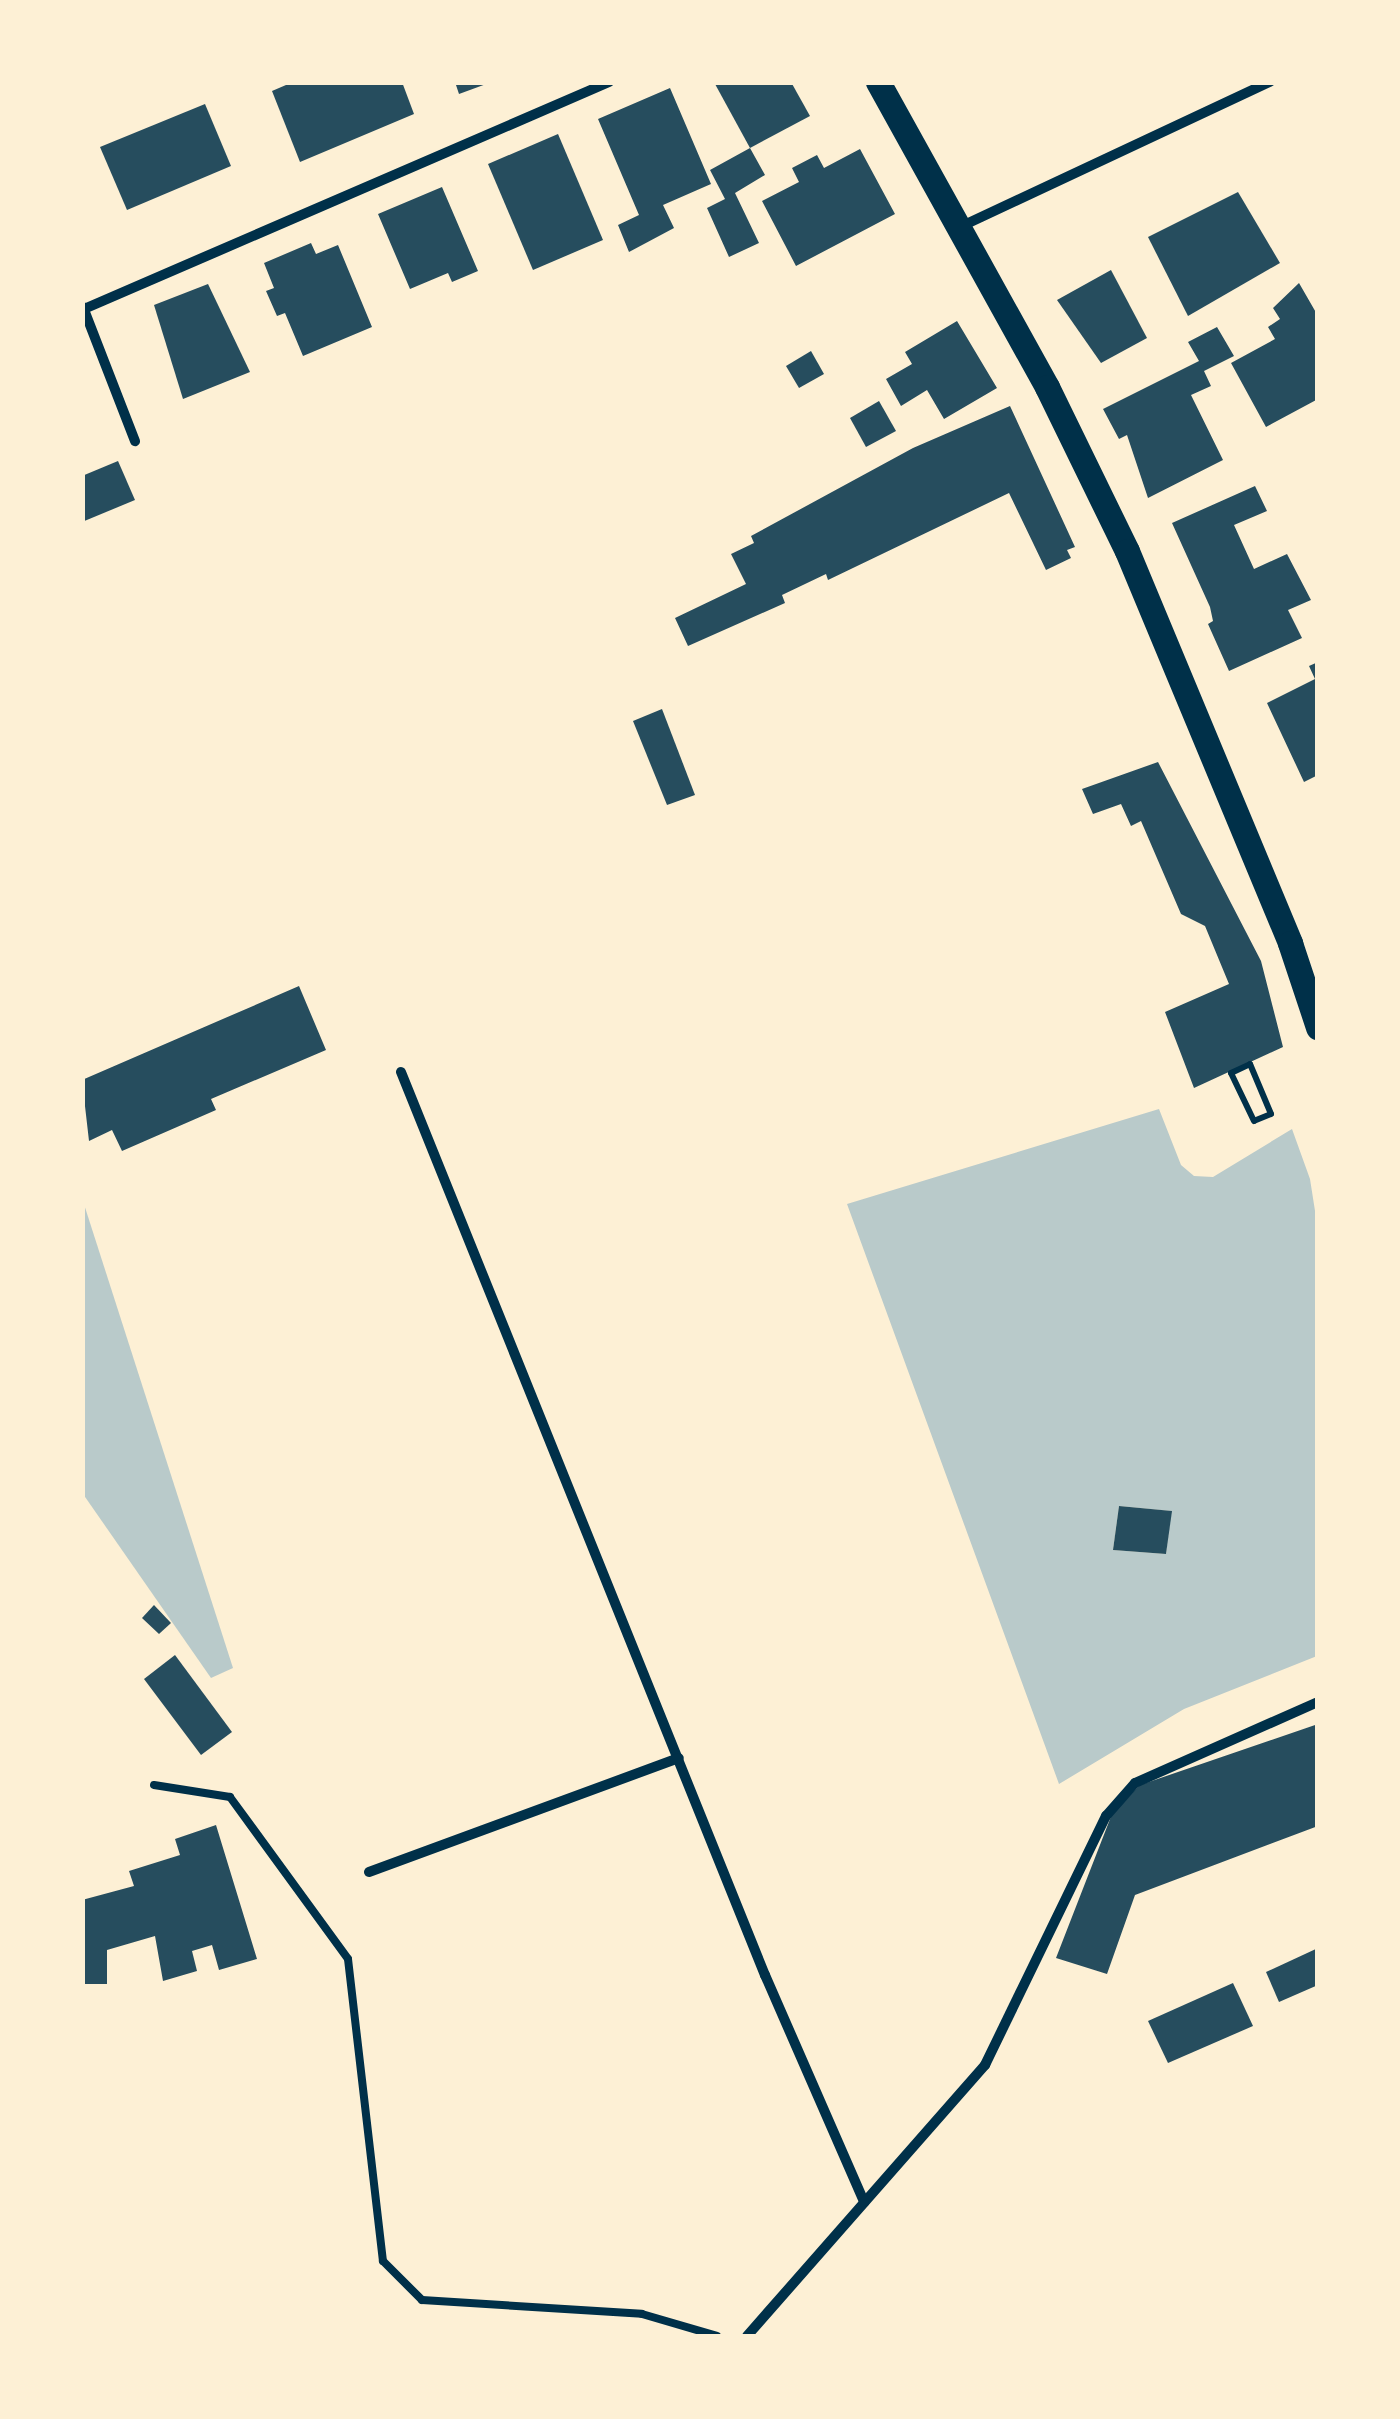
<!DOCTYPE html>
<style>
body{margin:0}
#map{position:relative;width:1400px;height:2419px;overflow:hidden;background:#fdf0d5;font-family:Poppins,sans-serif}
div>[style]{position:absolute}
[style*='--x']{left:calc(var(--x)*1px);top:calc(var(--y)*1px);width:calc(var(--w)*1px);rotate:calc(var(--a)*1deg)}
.green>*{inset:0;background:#b9caca}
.building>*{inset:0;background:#264d5e}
.path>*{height:6px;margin:-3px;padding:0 3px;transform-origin:3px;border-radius:3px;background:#003049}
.service>*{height:8px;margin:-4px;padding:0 4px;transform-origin:4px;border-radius:4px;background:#003049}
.minor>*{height:10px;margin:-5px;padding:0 5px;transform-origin:5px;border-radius:5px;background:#003049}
.primary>*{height:25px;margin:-12.5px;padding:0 12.5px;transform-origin:12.5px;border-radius:12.5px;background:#003049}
span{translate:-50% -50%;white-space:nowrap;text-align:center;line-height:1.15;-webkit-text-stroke:10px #fdf0d5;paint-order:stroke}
.frame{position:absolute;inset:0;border:85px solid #fdf0d5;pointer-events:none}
</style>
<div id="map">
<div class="green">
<i style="clip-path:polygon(evenodd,1159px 1109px,1181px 1165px,1194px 1176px,1213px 1177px,1292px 1129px,1310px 1179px,1318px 1230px,1317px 1656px,1184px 1709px,1059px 1784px,847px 1204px,1159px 1109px,1119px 1506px,1171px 1511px,1166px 1554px,1113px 1550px,1119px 1506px)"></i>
<i style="clip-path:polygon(82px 1198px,233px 1668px,211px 1678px,83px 1494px)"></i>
</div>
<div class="building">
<i style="clip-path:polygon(293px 82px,402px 82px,414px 114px,300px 162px,272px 91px)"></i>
<i style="clip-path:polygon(455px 82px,489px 82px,489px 83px,459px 94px)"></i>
<i style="clip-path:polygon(791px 82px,810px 116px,750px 148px,715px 84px)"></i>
<i style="clip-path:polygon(670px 88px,711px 184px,663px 205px,674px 228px,629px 252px,618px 225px,639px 215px,598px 119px)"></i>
<i style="clip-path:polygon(205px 104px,231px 166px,127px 210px,100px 147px)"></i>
<i style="clip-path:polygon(558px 134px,603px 240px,533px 270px,488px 164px)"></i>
<i style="clip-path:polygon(750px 148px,765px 175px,735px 193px,759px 243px,729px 257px,707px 208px,725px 199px,710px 170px)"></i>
<i style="clip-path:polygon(860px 149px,895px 214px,796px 266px,762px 201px,799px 182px,792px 168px,817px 155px,824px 168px)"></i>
<i style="clip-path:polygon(442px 187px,478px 271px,452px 282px,448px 273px,410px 289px,378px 214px)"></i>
<i style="clip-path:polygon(1238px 192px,1280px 263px,1188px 316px,1148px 237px)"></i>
<i style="clip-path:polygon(311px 243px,316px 254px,338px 245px,372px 327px,303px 356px,285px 313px,277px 316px,266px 291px,274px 288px,264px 263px)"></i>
<i style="clip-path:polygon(1111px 270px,1147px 338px,1101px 363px,1057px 300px)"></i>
<i style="clip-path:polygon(1299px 283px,1318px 316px,1318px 399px,1266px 427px,1231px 363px,1275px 339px,1268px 327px,1280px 319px,1273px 308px)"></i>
<i style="clip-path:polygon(208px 284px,250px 372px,183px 399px,154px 305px)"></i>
<i style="clip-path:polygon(957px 321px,997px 388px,944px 419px,927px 390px,901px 406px,886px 379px,912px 364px,905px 352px)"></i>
<i style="clip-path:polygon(1217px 327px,1234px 356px,1204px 371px,1211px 386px,1191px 395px,1223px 460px,1148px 498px,1127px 435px,1119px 439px,1103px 409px,1199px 361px,1188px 342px)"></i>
<i style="clip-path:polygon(811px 351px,824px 374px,799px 388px,786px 366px)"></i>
<i style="clip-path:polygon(879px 401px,896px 431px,866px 447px,850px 418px)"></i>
<i style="clip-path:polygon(1010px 406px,1075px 547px,1067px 550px,1071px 558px,1046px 570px,1009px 493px,828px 580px,826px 574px,782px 595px,785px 603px,688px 646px,675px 618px,746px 584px,731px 554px,754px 543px,751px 536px,913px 448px)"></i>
<i style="clip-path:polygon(118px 461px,135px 500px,82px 522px,82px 476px)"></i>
<i style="clip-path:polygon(1255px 486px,1267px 511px,1234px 525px,1254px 569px,1287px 554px,1311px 600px,1288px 610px,1302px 638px,1229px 671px,1208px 624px,1213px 621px,1210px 607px,1172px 523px)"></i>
<i style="clip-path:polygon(1318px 662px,1318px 775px,1304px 782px,1267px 703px,1315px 679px,1309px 666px)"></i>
<i style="clip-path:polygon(662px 709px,695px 795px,667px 805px,633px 721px)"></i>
<i style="clip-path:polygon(1158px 762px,1261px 961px,1283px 1047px,1194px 1088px,1165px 1012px,1229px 984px,1205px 926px,1181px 914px,1141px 821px,1131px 826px,1121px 804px,1093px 814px,1082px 789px)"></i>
<i style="clip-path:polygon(299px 986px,326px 1050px,211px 1099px,216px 1110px,122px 1151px,112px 1130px,89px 1141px,82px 1080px)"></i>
<i style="clip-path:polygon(1119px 1506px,1172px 1511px,1166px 1554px,1113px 1550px)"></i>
<i style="clip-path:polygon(154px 1605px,171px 1623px,159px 1634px,142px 1618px)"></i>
<i style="clip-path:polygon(175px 1655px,232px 1732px,201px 1755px,144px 1679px)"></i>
<i style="clip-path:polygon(1318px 1724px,1318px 1826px,1135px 1895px,1107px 1974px,1056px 1958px,1112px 1814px,1140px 1785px)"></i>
<i style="clip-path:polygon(216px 1825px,257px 1959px,219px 1970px,212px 1945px,192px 1951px,197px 1971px,163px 1981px,155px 1936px,107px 1950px,107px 1984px,82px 1984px,82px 1900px,134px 1886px,129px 1871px,180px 1855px,175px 1839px)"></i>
<i style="clip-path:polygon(1318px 1948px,1318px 1985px,1279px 2002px,1266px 1972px)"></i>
<i style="clip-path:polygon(1233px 1983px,1253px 2026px,1168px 2063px,1148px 2021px)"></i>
</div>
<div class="path">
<i style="--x:1250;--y:1064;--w:54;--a:67.2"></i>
<i style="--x:1271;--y:1114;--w:18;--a:158"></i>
<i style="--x:1254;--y:1121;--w:53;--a:-115.6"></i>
<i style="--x:1231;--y:1073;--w:21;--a:-25"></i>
</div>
<div class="service">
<i style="--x:154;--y:1785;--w:77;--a:9"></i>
<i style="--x:230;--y:1797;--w:200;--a:53.9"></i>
<i style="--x:348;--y:1959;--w:304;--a:83.4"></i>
<i style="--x:383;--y:2261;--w:55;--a:45"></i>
<i style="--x:422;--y:2300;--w:220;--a:3.6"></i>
<i style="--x:642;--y:2314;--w:78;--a:16.3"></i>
</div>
<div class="minor">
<i style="--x:962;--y:226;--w:340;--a:-25.1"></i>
<i style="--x:83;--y:307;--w:144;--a:68.8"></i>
<i style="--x:84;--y:309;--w:572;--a:-23.38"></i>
<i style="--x:401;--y:1072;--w:974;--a:68.05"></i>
<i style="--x:765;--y:1975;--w:248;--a:66.4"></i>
<i style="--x:369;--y:1872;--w:330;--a:-20.2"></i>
<i style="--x:747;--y:2336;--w:361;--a:-48.7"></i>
<i style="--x:985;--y:2065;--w:277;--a:-64.1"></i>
<i style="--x:1106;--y:1816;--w:44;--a:-48.7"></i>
<i style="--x:1135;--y:1783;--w:200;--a:-23.9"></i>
</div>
<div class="primary">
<i style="--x:878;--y:82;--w:349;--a:61"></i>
<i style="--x:1047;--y:387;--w:182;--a:64"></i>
<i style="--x:1127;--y:551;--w:425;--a:67.4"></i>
<i style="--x:1290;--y:943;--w:89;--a:71.6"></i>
</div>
<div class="frame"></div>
</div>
